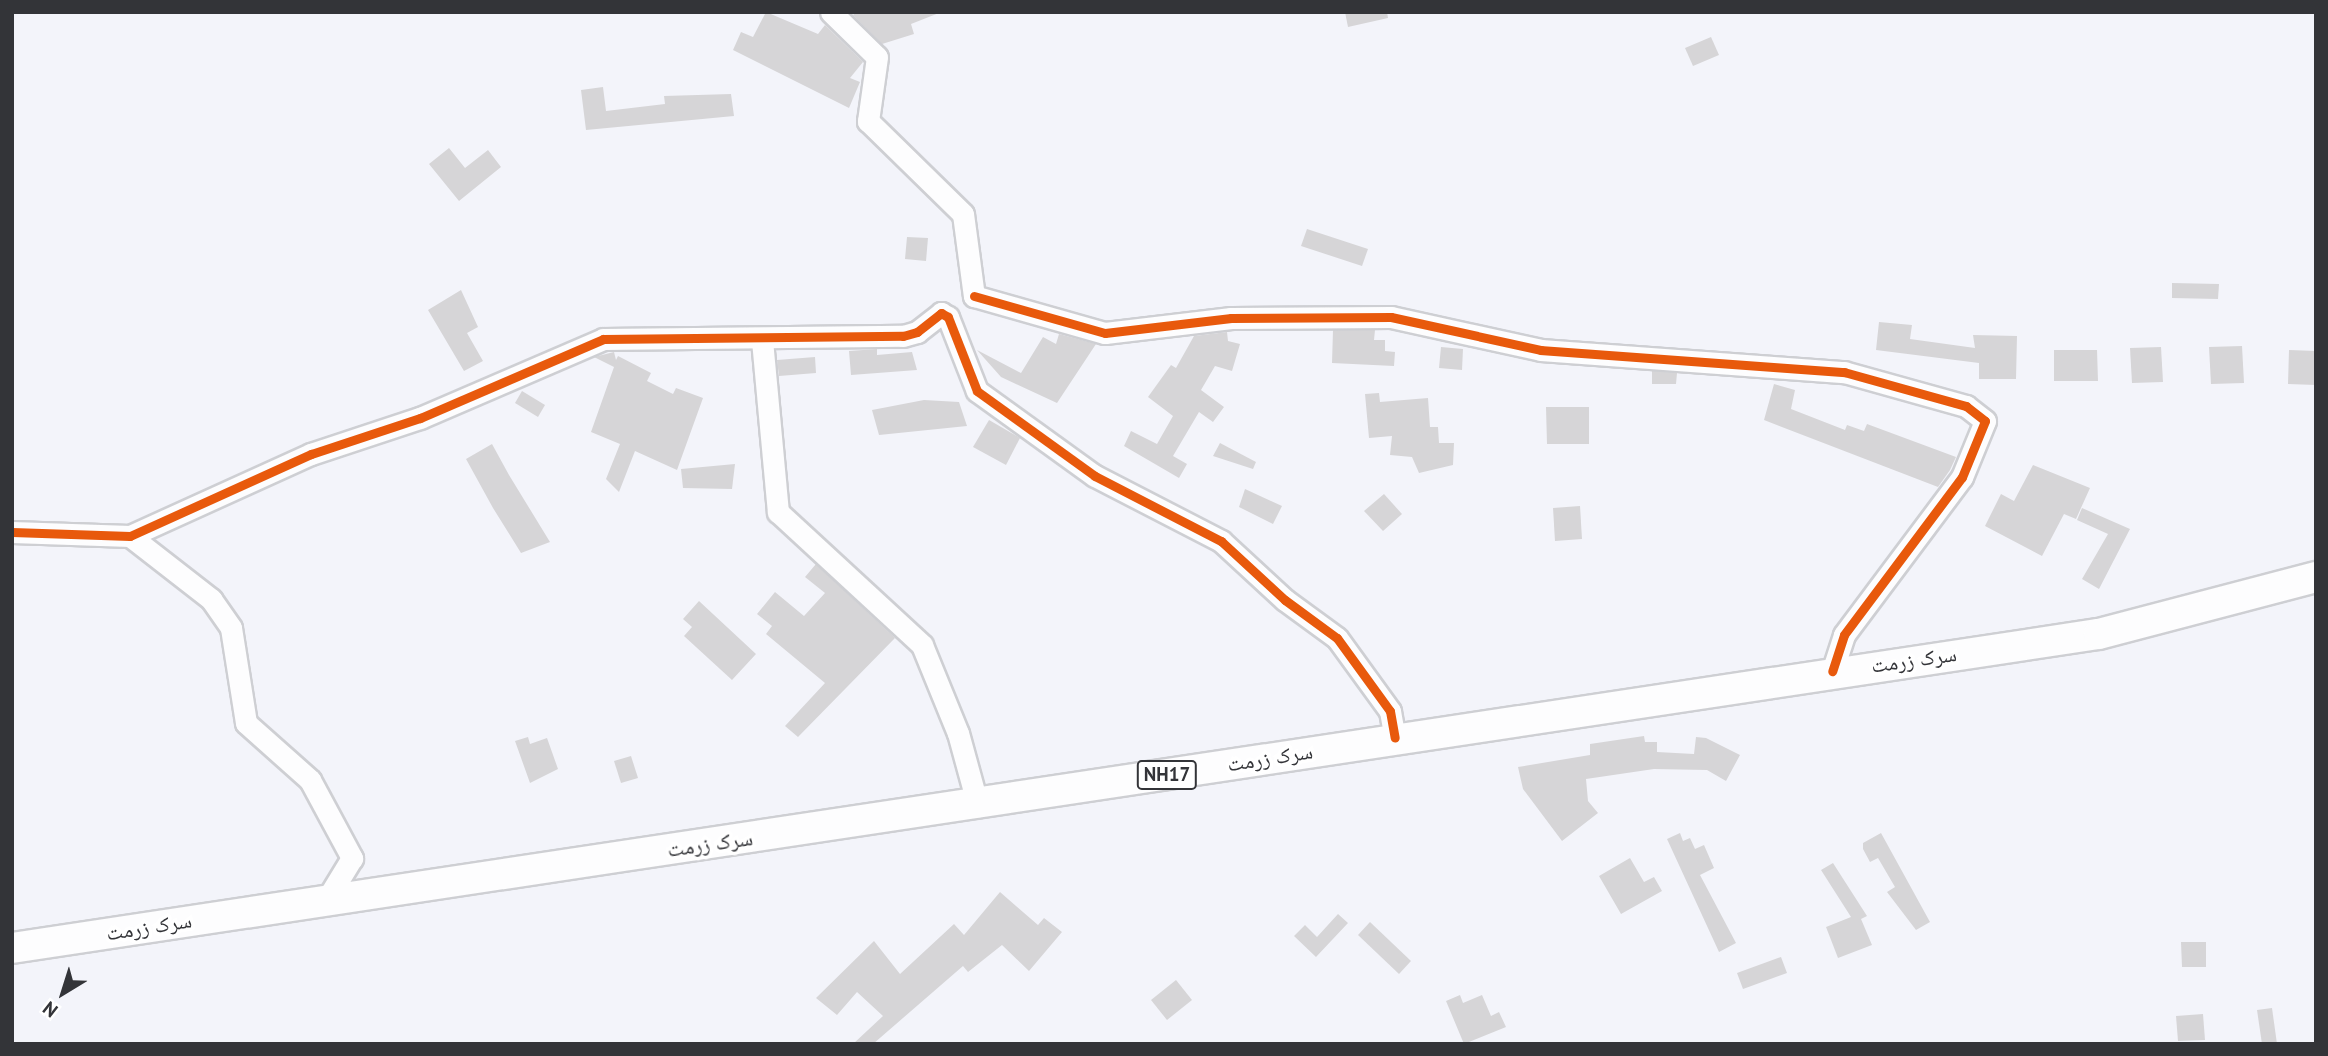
<!DOCTYPE html>
<meta charset="utf-8">
<style>
body{margin:0}
#map{position:relative;width:2328px;height:1056px;overflow:hidden;background:#f3f4fa;font-family:"PT Sans","Noto Naskh Arabic",sans-serif}
div>[style]{position:absolute}
[style*='--x']{left:calc(var(--x)*1px);top:calc(var(--y)*1px);width:calc(var(--w)*1px);rotate:calc(var(--a)*1deg)}
.building>*{inset:0;background:#d6d5d7}
.roads{filter:drop-shadow(2px 0 #cecfd3) drop-shadow(-2px 0 #cecfd3) drop-shadow(0 2px #cecfd3) drop-shadow(0 -2px #cecfd3)}
.minor>*{height:21px;margin:-10.5px;padding:0 10.5px;transform-origin:10.5px;border-radius:10.5px;background:#fdfdfe}
.highway>*{height:30px;margin:-15px;padding:0 15px;transform-origin:15px;border-radius:15px;background:#fdfdfe}
.cycleway>*{height:9px;margin:-4.5px;padding:0 4.5px;transform-origin:4.5px;border-radius:4.5px;background:#e8590c}
span{translate:-50% -50%;white-space:nowrap;text-align:center;line-height:1.15;-webkit-text-stroke:7px #fff;paint-order:stroke}
.shield-label span{padding:2px 5px;background:#fff;border:2px solid;border-radius:5px;-webkit-text-stroke-width:0}
.shield-label{font-size:19px;color:#333438;font-weight:700}
.street-label{font-size:21px;color:#333438}
.frame{position:absolute;inset:0;border:14px solid #333438;pointer-events:none}
.north{position:absolute;left:28px;top:958px;width:70px;height:70px;-webkit-text-stroke:5px #fff;paint-order:stroke;rotate:218deg;font-size:19px;font-weight:700;line-height:28px;text-align:center;color:#333438}
.north::after{content:'';display:block;margin:auto;width:24px;height:32px;background:#333438;clip-path:polygon(50% 0,100% 100%,50% 72%,0 100%)}
</style>
<div id="map">
<div class="building">
<i style="clip-path:polygon(766px 12px,818px 34px,825px 25px,863px 62px,850px 78px,860px 82px,849px 108px,733px 50px,741px 32px,753px 37px)"></i>
<i style="clip-path:polygon(856px 12px,939px 12px,939px 13px,911px 24px,914px 34px,882px 44px,853px 15px)"></i>
<i style="clip-path:polygon(1345px 12px,1387px 12px,1388px 18px,1348px 27px)"></i>
<i style="clip-path:polygon(1711px 37px,1719px 55px,1693px 66px,1685px 48px)"></i>
<i style="clip-path:polygon(603px 87px,606px 111px,665px 104px,664px 96px,731px 94px,734px 116px,586px 130px,581px 90px)"></i>
<i style="clip-path:polygon(449px 148px,465px 168px,488px 150px,501px 167px,459px 201px,429px 164px)"></i>
<i style="clip-path:polygon(1307px 229px,1368px 249px,1362px 266px,1301px 246px)"></i>
<i style="clip-path:polygon(907px 237px,928px 238px,926px 261px,905px 259px)"></i>
<i style="clip-path:polygon(2172px 283px,2219px 284px,2218px 299px,2172px 298px)"></i>
<i style="clip-path:polygon(461px 290px,478px 327px,467px 333px,483px 361px,464px 371px,428px 310px)"></i>
<i style="clip-path:polygon(1879px 322px,1912px 325px,1910px 339px,1975px 348px,1973px 335px,2017px 336px,2016px 379px,1979px 379px,1979px 363px,1876px 350px)"></i>
<i style="clip-path:polygon(1333px 330px,1375px 330px,1374px 340px,1385px 340px,1385px 351px,1395px 352px,1394px 366px,1332px 363px)"></i>
<i style="clip-path:polygon(1227px 332px,1228px 341px,1240px 344px,1232px 371px,1215px 366px,1201px 390px,1224px 407px,1213px 422px,1199px 412px,1173px 456px,1187px 464px,1179px 478px,1124px 446px,1131px 431px,1157px 444px,1173px 416px,1148px 397px,1171px 365px,1176px 368px,1194px 336px)"></i>
<i style="clip-path:polygon(1059px 334px,1096px 344px,1057px 403px,1001px 377px,977px 350px,1021px 373px,1043px 337px,1056px 344px)"></i>
<i style="clip-path:polygon(2242px 346px,2244px 383px,2211px 384px,2209px 347px)"></i>
<i style="clip-path:polygon(1441px 347px,1463px 349px,1462px 370px,1439px 368px)"></i>
<i style="clip-path:polygon(2161px 347px,2163px 382px,2132px 383px,2130px 348px)"></i>
<i style="clip-path:polygon(877px 349px,877px 355px,912px 352px,917px 370px,851px 375px,849px 351px)"></i>
<i style="clip-path:polygon(2054px 350px,2097px 350px,2098px 381px,2054px 381px)"></i>
<i style="clip-path:polygon(2289px 350px,2316px 351px,2316px 385px,2288px 384px)"></i>
<i style="clip-path:polygon(614px 352px,616px 360px,618px 356px,651px 373px,647px 381px,673px 394px,676px 388px,703px 398px,677px 470px,635px 451px,619px 492px,606px 479px,620px 444px,591px 432px,614px 367px,594px 357px)"></i>
<i style="clip-path:polygon(815px 357px,816px 373px,779px 376px,777px 360px)"></i>
<i style="clip-path:polygon(1652px 371px,1677px 373px,1676px 384px,1652px 384px)"></i>
<i style="clip-path:polygon(1774px 384px,1795px 390px,1791px 409px,1845px 430px,1847px 425px,1864px 431px,1867px 424px,1956px 457px,1950px 470px,1938px 487px,1764px 420px)"></i>
<i style="clip-path:polygon(522px 391px,545px 405px,538px 417px,515px 403px)"></i>
<i style="clip-path:polygon(1379px 393px,1380px 402px,1428px 398px,1430px 427px,1438px 427px,1439px 443px,1454px 443px,1453px 465px,1419px 473px,1412px 457px,1390px 455px,1392px 436px,1369px 438px,1365px 394px)"></i>
<i style="clip-path:polygon(924px 400px,959px 402px,967px 426px,879px 435px,872px 410px)"></i>
<i style="clip-path:polygon(1546px 407px,1589px 407px,1589px 444px,1547px 444px)"></i>
<i style="clip-path:polygon(989px 420px,1020px 438px,1006px 465px,973px 447px)"></i>
<i style="clip-path:polygon(1220px 443px,1256px 462px,1253px 469px,1213px 456px)"></i>
<i style="clip-path:polygon(492px 444px,509px 475px,550px 542px,521px 553px,493px 508px,466px 459px)"></i>
<i style="clip-path:polygon(735px 464px,732px 489px,683px 488px,681px 469px)"></i>
<i style="clip-path:polygon(2033px 465px,2090px 488px,2076px 519px,2064px 514px,2042px 556px,1985px 526px,2001px 494px,2014px 501px)"></i>
<i style="clip-path:polygon(1245px 489px,1282px 506px,1273px 524px,1239px 507px)"></i>
<i style="clip-path:polygon(1384px 494px,1402px 514px,1383px 531px,1364px 511px)"></i>
<i style="clip-path:polygon(1580px 506px,1582px 539px,1555px 541px,1553px 508px)"></i>
<i style="clip-path:polygon(2082px 508px,2130px 529px,2099px 589px,2082px 579px,2108px 534px,2077px 520px)"></i>
<i style="clip-path:polygon(816px 564px,895px 638px,798px 737px,785px 726px,825px 683px,766px 634px,772px 626px,757px 614px,775px 592px,804px 616px,825px 593px,805px 577px)"></i>
<i style="clip-path:polygon(699px 601px,756px 654px,732px 680px,684px 636px,692px 627px,683px 619px)"></i>
<i style="clip-path:polygon(1644px 736px,1645px 742px,1657px 742px,1657px 752px,1694px 754px,1696px 737px,1706px 738px,1740px 755px,1726px 781px,1707px 770px,1654px 769px,1586px 779px,1588px 801px,1598px 813px,1562px 841px,1523px 789px,1518px 767px,1590px 755px,1590px 744px)"></i>
<i style="clip-path:polygon(528px 737px,530px 744px,547px 738px,558px 769px,530px 783px,515px 741px)"></i>
<i style="clip-path:polygon(631px 756px,638px 778px,621px 783px,614px 761px)"></i>
<i style="clip-path:polygon(1680px 833px,1683px 841px,1690px 838px,1695px 849px,1704px 845px,1714px 868px,1700px 875px,1736px 943px,1719px 952px,1667px 839px)"></i>
<i style="clip-path:polygon(1881px 833px,1930px 922px,1916px 930px,1887px 892px,1895px 887px,1878px 858px,1870px 862px,1863px 849px,1863px 843px)"></i>
<i style="clip-path:polygon(1630px 858px,1644px 882px,1654px 877px,1662px 891px,1621px 914px,1599px 876px)"></i>
<i style="clip-path:polygon(1833px 863px,1867px 916px,1861px 919px,1872px 945px,1838px 958px,1826px 927px,1851px 917px,1821px 870px)"></i>
<i style="clip-path:polygon(1000px 892px,1038px 925px,1044px 918px,1062px 932px,1029px 971px,1002px 945px,968px 972px,963px 966px,873px 1044px,853px 1044px,883px 1016px,857px 992px,837px 1015px,816px 998px,874px 941px,900px 974px,954px 924px,964px 935px)"></i>
<i style="clip-path:polygon(1338px 914px,1348px 923px,1316px 957px,1294px 936px,1305px 925px,1317px 937px)"></i>
<i style="clip-path:polygon(1370px 922px,1411px 961px,1399px 974px,1358px 935px)"></i>
<i style="clip-path:polygon(2181px 942px,2206px 942px,2206px 967px,2182px 967px)"></i>
<i style="clip-path:polygon(1781px 957px,1787px 973px,1743px 989px,1737px 973px)"></i>
<i style="clip-path:polygon(1176px 980px,1192px 1000px,1167px 1020px,1151px 1000px)"></i>
<i style="clip-path:polygon(1460px 995px,1463px 1003px,1482px 995px,1491px 1016px,1499px 1012px,1506px 1027px,1464px 1044px,1446px 1001px)"></i>
<i style="clip-path:polygon(2272px 1008px,2277px 1044px,2262px 1044px,2257px 1010px)"></i>
<i style="clip-path:polygon(2203px 1014px,2205px 1040px,2178px 1041px,2176px 1016px)"></i>
</div>
<div class="roads">
<div class="minor">
<i style="--x:831;--y:12;--w:64;--a:44.4"></i>
<i style="--x:877;--y:57;--w:65;--a:98"></i>
<i style="--x:868;--y:121;--w:133;--a:44.4"></i>
<i style="--x:963;--y:214;--w:83;--a:82.4"></i>
<i style="--x:974;--y:296;--w:136;--a:15.8"></i>
<i style="--x:1105;--y:333;--w:127;--a:-6.8"></i>
<i style="--x:1231;--y:318;--w:160;--a:-0.4"></i>
<i style="--x:1391;--y:317;--w:154;--a:12.4"></i>
<i style="--x:1541;--y:350;--w:304;--a:4.2"></i>
<i style="--x:1844;--y:372;--w:127;--a:15.6"></i>
<i style="--x:1966;--y:406;--w:24;--a:38"></i>
<i style="--x:1985;--y:421;--w:61;--a:112.3"></i>
<i style="--x:1962;--y:477;--w:197;--a:126.8"></i>
<i style="--x:1844;--y:635;--w:38;--a:108"></i>
<i style="--x:762;--y:340;--w:173;--a:84.7"></i>
<i style="--x:778;--y:512;--w:196;--a:42.7"></i>
<i style="--x:922;--y:645;--w:95;--a:67.8"></i>
<i style="--x:958;--y:733;--w:76;--a:74.7"></i>
<i style="--x:12;--y:532;--w:118;--a:1.9"></i>
<i style="--x:130;--y:536;--w:199;--a:-24.4"></i>
<i style="--x:311;--y:454;--w:115;--a:-18.3"></i>
<i style="--x:420;--y:418;--w:199;--a:-23.3"></i>
<i style="--x:603;--y:339;--w:300;--a:-0.6"></i>
<i style="--x:903;--y:336;--w:15;--a:-16"></i>
<i style="--x:917;--y:332;--w:31;--a:-38"></i>
<i style="--x:941;--y:313;--w:8;--a:30"></i>
<i style="--x:948;--y:317;--w:79;--a:68.6"></i>
<i style="--x:977;--y:391;--w:145;--a:35.8"></i>
<i style="--x:1095;--y:476;--w:142;--a:27.3"></i>
<i style="--x:1221;--y:541;--w:87;--a:42.7"></i>
<i style="--x:1285;--y:600;--w:64;--a:36.2"></i>
<i style="--x:1337;--y:638;--w:90;--a:54"></i>
<i style="--x:1390;--y:711;--w:27;--a:80"></i>
<i style="--x:130;--y:536;--w:103;--a:37.9"></i>
<i style="--x:211;--y:599;--w:35;--a:55"></i>
<i style="--x:231;--y:628;--w:96;--a:81"></i>
<i style="--x:246;--y:723;--w:86;--a:41.7"></i>
<i style="--x:310;--y:780;--w:89;--a:61.7"></i>
<i style="--x:352;--y:858;--w:48;--a:121.4"></i>
</div>
<div class="highway">
<i style="--x:12;--y:948;--w:2110;--a:-8.56"></i>
<i style="--x:2099;--y:634;--w:224;--a:-14.7"></i>
</div>
</div>
<div class="cycleway">
<i style="--x:974;--y:296;--w:136;--a:15.8"></i>
<i style="--x:1105;--y:333;--w:127;--a:-6.8"></i>
<i style="--x:1231;--y:318;--w:160;--a:-0.4"></i>
<i style="--x:1391;--y:317;--w:154;--a:12.4"></i>
<i style="--x:1541;--y:350;--w:304;--a:4.2"></i>
<i style="--x:1844;--y:372;--w:127;--a:15.6"></i>
<i style="--x:1966;--y:406;--w:24;--a:38"></i>
<i style="--x:1985;--y:421;--w:61;--a:112.3"></i>
<i style="--x:1962;--y:477;--w:197;--a:126.8"></i>
<i style="--x:1844;--y:635;--w:38;--a:108"></i>
<i style="--x:12;--y:532;--w:118;--a:1.9"></i>
<i style="--x:130;--y:536;--w:199;--a:-24.4"></i>
<i style="--x:311;--y:454;--w:115;--a:-18.3"></i>
<i style="--x:420;--y:418;--w:199;--a:-23.3"></i>
<i style="--x:603;--y:339;--w:300;--a:-0.6"></i>
<i style="--x:903;--y:336;--w:15;--a:-16"></i>
<i style="--x:917;--y:332;--w:31;--a:-38"></i>
<i style="--x:941;--y:313;--w:8;--a:30"></i>
<i style="--x:948;--y:317;--w:79;--a:68.6"></i>
<i style="--x:977;--y:391;--w:145;--a:35.8"></i>
<i style="--x:1095;--y:476;--w:142;--a:27.3"></i>
<i style="--x:1221;--y:541;--w:87;--a:42.7"></i>
<i style="--x:1285;--y:600;--w:64;--a:36.2"></i>
<i style="--x:1337;--y:638;--w:90;--a:54"></i>
<i style="--x:1390;--y:711;--w:27;--a:80"></i>
</div>
<div class="shield-label">
<span style="left:1167px;top:775px">NH17</span>
</div>
<div class="street-label">
<span style="left:1914px;top:660px;rotate:-8deg">سرک زرمت</span>
<span style="left:1270px;top:758px;rotate:-9deg">سرک زرمت</span>
<span style="left:710px;top:844px;rotate:-8deg">سرک زرمت</span>
<span style="left:149px;top:927px;rotate:-9deg">سرک زرمت</span>
</div>
<div class="frame"></div>
<div class="north">N</div>
</div>
